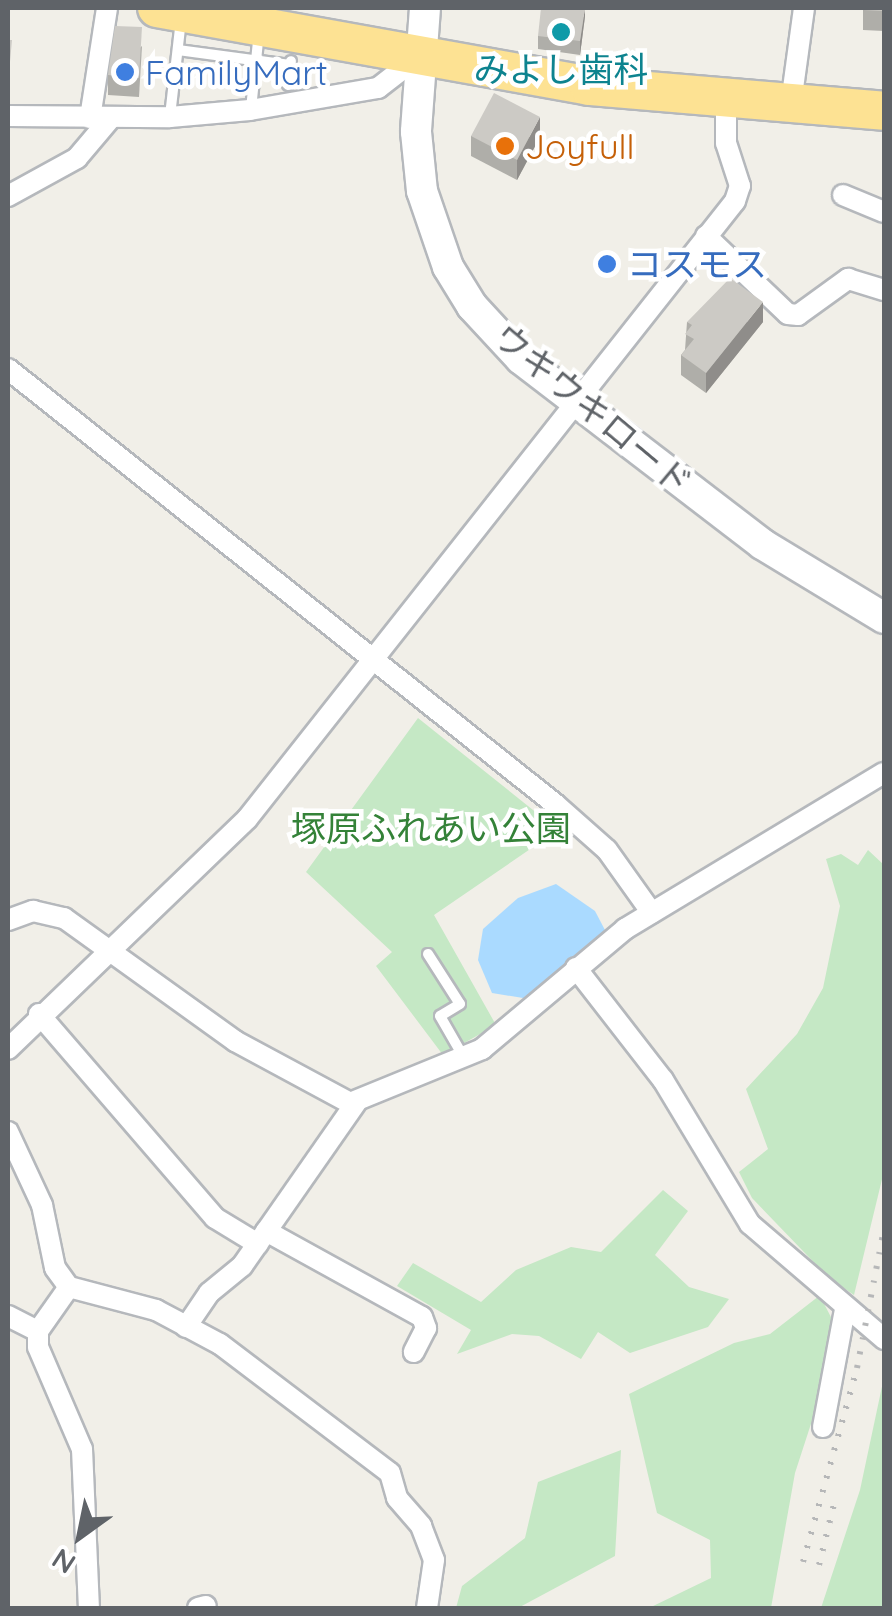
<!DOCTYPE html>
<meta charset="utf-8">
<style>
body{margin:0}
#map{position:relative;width:892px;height:1616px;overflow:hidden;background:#f1efe8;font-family:Quicksand,"Noto Sans JP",sans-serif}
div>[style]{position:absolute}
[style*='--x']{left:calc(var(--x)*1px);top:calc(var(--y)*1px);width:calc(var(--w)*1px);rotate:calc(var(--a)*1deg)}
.green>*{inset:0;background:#c5e8c5}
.water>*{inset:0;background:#aadaff}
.roads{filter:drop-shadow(2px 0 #b5b8bc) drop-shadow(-2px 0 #b5b8bc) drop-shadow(0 2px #b5b8bc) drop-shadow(0 -2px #b5b8bc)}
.lane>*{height:10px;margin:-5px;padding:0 5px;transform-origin:5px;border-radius:5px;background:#fff}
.street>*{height:20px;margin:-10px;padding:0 10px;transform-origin:10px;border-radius:10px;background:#fff}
.secondary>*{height:30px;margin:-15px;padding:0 15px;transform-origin:15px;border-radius:15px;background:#fff}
.highway>*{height:38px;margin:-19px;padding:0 19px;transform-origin:19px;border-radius:19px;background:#fde293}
.rail>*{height:6px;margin-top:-3px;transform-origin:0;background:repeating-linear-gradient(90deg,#b6b7b8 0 2.5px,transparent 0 14.5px)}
.wall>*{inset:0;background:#afaea9}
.shaded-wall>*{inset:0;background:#8f8d8a}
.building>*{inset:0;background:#cccac5}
.dots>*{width:28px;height:28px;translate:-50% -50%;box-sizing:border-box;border:5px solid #fff;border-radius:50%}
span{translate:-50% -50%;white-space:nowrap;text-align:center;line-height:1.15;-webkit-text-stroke:9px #fff;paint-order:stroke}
.culture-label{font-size:35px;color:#0d838f}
.shop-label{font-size:35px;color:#366cbe}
.left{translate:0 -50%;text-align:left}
.food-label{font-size:35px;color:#c56008}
.street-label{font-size:35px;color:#5f6368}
.park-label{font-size:35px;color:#348238}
.frame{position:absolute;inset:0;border:10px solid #5f6368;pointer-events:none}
.north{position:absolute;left:30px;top:1486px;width:100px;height:100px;-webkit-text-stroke:8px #fff;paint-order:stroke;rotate:213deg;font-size:28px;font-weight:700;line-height:40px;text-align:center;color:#5f6368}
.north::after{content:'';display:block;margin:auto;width:35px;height:45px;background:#5f6368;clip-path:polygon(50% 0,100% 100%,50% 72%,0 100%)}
</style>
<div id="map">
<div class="green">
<i style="clip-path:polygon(418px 718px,558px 830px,434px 915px,496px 1025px,443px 1055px,376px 966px,392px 952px,306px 872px)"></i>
<i style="clip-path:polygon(868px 850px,884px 865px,884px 1171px,854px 1295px,829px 1278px,820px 1296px,833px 1321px,834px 1353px,795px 1473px,771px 1608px,649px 1608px,711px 1578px,710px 1540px,657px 1513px,629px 1394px,734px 1343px,770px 1334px,819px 1296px,829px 1278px,752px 1198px,739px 1172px,768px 1149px,746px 1089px,797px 1034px,823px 988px,840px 906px,826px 859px,841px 854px,858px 865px)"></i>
<i style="clip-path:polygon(663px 1190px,688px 1211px,655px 1255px,689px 1287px,729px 1299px,708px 1327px,630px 1353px,598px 1332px,581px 1359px,539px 1336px,512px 1334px,457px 1354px,471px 1330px,397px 1286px,413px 1263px,481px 1302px,516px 1270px,571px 1247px,601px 1252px)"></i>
<i style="clip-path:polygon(884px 1377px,884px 1608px,821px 1608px,860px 1490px)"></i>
<i style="clip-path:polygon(621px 1450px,615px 1556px,518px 1608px,456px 1608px,462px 1586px,525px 1538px,538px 1482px)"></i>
</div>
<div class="water">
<i style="clip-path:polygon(556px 884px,595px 911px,606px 932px,529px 999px,492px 993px,478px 960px,483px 929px,518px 898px)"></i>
</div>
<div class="roads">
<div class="lane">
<i style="--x:178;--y:50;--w:113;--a:7.6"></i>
<i style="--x:288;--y:85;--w:24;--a:-83"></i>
<i style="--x:251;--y:109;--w:78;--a:-84.1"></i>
<i style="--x:170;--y:116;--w:98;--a:-83.5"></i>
<i style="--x:428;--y:954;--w:59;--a:57.4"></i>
<i style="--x:460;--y:1004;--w:23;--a:149"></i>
<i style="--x:440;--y:1016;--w:46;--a:60.1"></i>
</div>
<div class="street">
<i style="--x:791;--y:103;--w:96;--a:-82.2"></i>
<i style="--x:8;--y:116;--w:162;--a:0.4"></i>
<i style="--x:170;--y:117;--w:80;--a:-5"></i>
<i style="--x:250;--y:110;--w:130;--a:-9.8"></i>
<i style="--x:378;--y:88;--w:51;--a:-37.8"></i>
<i style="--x:90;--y:118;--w:111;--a:-81.2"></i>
<i style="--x:843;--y:195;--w:44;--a:22.5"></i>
<i style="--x:8;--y:196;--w:79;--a:-28.8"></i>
<i style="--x:77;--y:158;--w:51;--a:-49.8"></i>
<i style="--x:706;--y:236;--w:113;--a:43.6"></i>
<i style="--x:788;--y:314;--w:10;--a:6"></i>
<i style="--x:798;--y:315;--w:62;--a:-35.8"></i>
<i style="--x:848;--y:279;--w:38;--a:17"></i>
<i style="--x:8;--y:369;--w:699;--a:38.49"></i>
<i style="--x:555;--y:804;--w:69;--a:41.5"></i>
<i style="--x:607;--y:850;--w:77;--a:54.5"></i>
<i style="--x:8;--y:920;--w:27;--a:-20"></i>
<i style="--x:33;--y:911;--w:32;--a:13"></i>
<i style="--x:64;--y:918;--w:211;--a:35.7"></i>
<i style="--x:235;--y:1041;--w:131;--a:28.3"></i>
<i style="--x:350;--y:1103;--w:143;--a:-22.2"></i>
<i style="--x:482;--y:1049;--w:187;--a:-40"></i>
<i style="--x:625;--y:929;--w:302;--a:-31.1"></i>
<i style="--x:576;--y:968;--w:142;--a:52.2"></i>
<i style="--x:663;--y:1080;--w:168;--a:58.9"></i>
<i style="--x:750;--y:1224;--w:177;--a:40.6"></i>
<i style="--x:39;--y:1014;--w:269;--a:49.2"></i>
<i style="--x:215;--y:1218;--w:50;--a:31.2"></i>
<i style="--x:8;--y:1049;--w:332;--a:-43.9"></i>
<i style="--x:247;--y:819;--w:787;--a:-51.7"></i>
<i style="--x:735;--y:201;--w:16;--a:-72"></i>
<i style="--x:740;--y:186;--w:45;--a:-108"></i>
<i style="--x:726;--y:143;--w:43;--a:-90"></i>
<i style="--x:8;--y:1132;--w:81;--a:65"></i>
<i style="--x:42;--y:1205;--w:64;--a:78.3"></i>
<i style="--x:55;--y:1268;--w:24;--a:54"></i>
<i style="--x:69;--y:1287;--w:90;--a:14.8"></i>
<i style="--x:156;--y:1310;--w:72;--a:28"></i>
<i style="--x:220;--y:1344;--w:213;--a:37.2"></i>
<i style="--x:390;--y:1473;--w:26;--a:74"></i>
<i style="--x:397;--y:1498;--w:37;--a:49"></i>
<i style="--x:421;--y:1526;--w:36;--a:69"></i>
<i style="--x:434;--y:1560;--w:49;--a:98.3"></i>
<i style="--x:266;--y:1231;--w:178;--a:28.9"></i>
<i style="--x:422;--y:1317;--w:12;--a:70"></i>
<i style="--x:426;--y:1328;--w:27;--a:117"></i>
<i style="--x:69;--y:1287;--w:54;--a:125.2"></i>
<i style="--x:38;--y:1331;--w:16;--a:90"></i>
<i style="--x:38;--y:1347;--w:111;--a:66.7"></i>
<i style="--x:82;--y:1449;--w:159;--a:87.5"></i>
<i style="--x:8;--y:1316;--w:34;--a:27"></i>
<i style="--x:186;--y:1327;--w:41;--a:-55.9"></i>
<i style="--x:209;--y:1293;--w:43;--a:-39.3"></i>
<i style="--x:242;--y:1266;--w:201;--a:-55.1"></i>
<i style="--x:823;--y:1427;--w:119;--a:-79.4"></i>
<i style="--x:198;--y:1608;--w:8;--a:-14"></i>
</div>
<div class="secondary">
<i style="--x:425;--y:8;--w:124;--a:94.2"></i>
<i style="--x:416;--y:132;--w:59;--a:84.2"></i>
<i style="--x:422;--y:191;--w:80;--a:71.1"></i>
<i style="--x:448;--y:267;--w:46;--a:58.4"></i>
<i style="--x:472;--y:306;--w:72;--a:47.2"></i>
<i style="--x:521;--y:359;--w:304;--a:37.5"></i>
<i style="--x:762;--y:544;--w:143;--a:31.2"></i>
</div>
<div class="highway">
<i style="--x:157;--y:8;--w:439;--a:10.2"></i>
<i style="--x:589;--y:86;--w:296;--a:4.8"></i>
</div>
</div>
<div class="rail">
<i style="--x:803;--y:1562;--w:201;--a:-74.4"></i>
<i style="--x:857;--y:1368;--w:142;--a:-79"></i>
<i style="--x:819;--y:1565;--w:67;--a:-76.2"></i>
</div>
<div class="wall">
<i style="clip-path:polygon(863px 8px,884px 8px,884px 31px,863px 30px)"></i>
<i style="clip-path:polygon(585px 16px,580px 55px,538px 49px,538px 36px)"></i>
<i style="clip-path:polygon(142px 46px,139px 97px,108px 95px,108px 75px)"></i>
<i style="clip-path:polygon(471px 136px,540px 137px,517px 180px,471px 156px)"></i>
<i style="clip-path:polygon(687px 322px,763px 322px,706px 393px,681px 375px,681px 355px,685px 350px)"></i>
</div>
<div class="shaded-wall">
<i style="clip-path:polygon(585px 8px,585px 16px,580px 55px,580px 41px)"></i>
<i style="clip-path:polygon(540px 117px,540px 137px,517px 180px,517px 160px)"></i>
<i style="clip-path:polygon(763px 302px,763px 322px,706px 393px,706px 373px)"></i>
</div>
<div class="building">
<i style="clip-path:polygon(541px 8px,585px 8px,580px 41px,538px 36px)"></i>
<i style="clip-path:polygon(863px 8px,884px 8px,884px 11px,863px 10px)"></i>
<i style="clip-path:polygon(115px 26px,142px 27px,139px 78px,108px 75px)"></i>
<i style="clip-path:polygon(8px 40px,12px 40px,9px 73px,8px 72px)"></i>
<i style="clip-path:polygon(494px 93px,540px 117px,517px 160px,471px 136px)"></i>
<i style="clip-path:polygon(730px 278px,763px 302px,706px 373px,681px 355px,694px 339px,685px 334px,692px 325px,687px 322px)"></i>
</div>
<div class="dots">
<i style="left:561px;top:32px;background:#0f9aa8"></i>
<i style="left:125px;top:72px;background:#3f7fe0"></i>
<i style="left:505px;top:146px;background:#e8710a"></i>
<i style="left:607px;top:264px;background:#3f7fe0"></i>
</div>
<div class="culture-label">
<span style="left:561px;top:69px">みよし歯科</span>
</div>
<div class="shop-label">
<span class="left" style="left:145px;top:72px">FamilyMart</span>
<span class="left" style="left:627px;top:264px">コスモス</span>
</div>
<div class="food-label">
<span class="left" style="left:525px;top:146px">Joyfull</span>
</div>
<div class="street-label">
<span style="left:593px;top:409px;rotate:40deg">ウキウキロード</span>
</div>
<div class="park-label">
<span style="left:431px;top:828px">塚原ふれあい公園</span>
</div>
<div class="frame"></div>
<div class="north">N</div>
</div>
